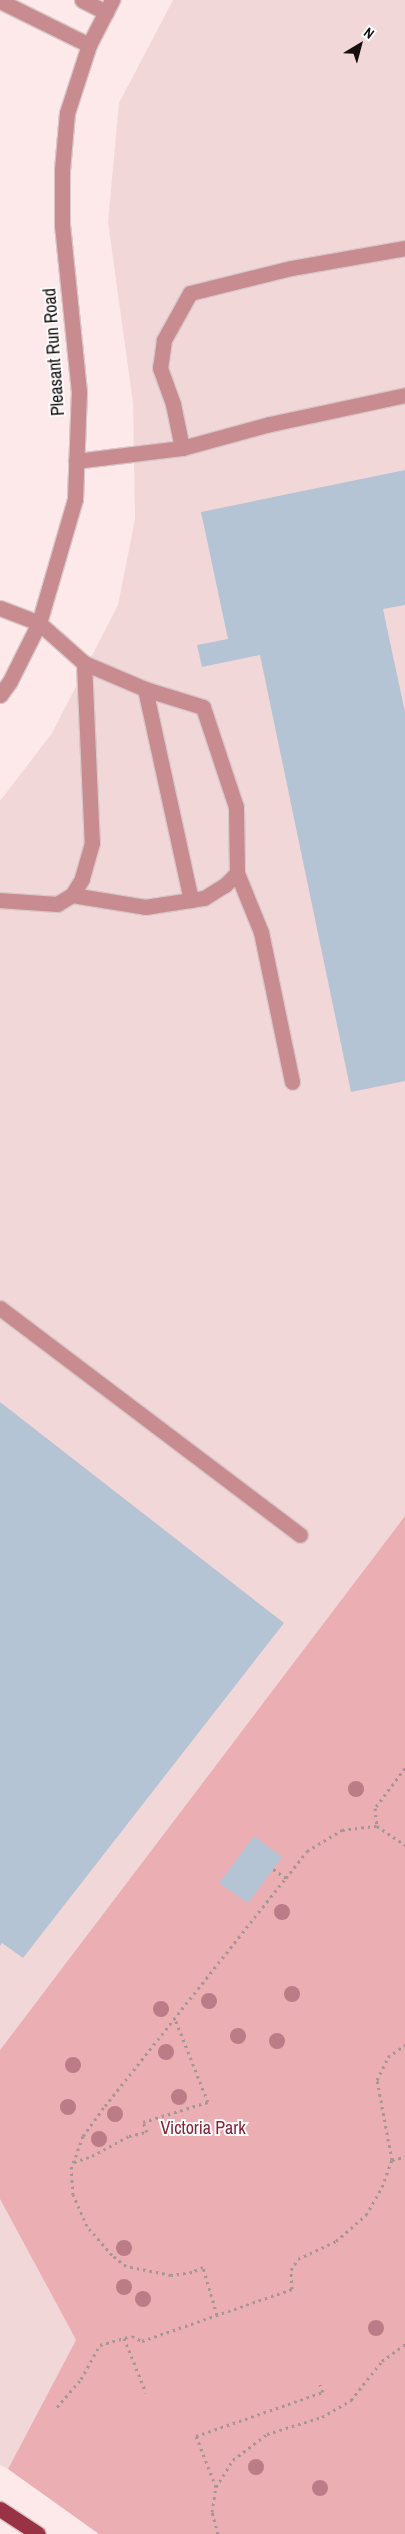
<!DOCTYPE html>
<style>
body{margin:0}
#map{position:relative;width:405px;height:2534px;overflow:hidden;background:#fee9ea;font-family:"Archivo Narrow",sans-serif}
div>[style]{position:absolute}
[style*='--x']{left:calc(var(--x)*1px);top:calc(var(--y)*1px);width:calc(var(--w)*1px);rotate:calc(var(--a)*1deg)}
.built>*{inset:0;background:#f2d7d8}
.green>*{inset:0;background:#ebaeb3}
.building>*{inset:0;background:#b5c4d5}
.path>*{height:3px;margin-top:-1.5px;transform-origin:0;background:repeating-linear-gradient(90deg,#a69696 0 2.5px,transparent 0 6.5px)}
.roads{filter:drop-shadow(1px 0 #d9c6c7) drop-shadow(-1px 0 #d9c6c7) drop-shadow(0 1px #d9c6c7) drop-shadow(0 -1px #d9c6c7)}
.minor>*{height:15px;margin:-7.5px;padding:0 7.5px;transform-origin:7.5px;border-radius:7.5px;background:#c78b90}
.major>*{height:15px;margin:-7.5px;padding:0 7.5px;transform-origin:7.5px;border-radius:7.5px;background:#9a3245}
.trees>*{width:16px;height:16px;margin:-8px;border-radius:50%;background:#bb7c87}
span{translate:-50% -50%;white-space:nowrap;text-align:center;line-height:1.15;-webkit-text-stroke:4px #fcfcfc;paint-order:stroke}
.street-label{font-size:18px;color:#170f0f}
.park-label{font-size:18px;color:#852236}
.north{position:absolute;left:335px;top:20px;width:50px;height:50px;-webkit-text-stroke:4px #fcfcfc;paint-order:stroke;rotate:37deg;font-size:14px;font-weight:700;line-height:20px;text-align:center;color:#170f0f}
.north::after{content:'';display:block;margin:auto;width:18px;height:22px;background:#170f0f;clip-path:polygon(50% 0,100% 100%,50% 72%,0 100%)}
</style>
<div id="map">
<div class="built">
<i style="clip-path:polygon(173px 0,405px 0,405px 1516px,0 2050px,0 801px,52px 733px,118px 605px,135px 519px,133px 403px,108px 222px,119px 103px)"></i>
<i style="clip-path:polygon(0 2199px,76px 2340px,8px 2469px,0 2465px)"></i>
</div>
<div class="green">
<i style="clip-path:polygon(405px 1516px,405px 2534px,99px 2534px,8px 2469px,76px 2340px,0 2199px,0 2050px)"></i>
</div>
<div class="building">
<i style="clip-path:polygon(405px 470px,405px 605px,383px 609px,405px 712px,405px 1081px,351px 1092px,260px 655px,202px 667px,197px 645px,228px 639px,201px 512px)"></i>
<i style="clip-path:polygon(0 1402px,284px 1623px,23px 1958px,2px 1943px,0 1946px)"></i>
<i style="clip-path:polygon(254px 1836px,282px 1857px,248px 1903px,219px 1883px)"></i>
</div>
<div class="path">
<i style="--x:405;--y:1768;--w:50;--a:126.9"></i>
<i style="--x:375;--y:1808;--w:18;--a:84"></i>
<i style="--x:377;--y:1826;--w:34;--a:34"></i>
<i style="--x:286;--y:1878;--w:34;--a:-52"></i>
<i style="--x:307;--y:1851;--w:41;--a:-31"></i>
<i style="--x:342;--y:1830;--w:35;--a:-7"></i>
<i style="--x:392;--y:2160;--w:81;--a:-100.6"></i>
<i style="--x:377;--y:2080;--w:25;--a:-64"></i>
<i style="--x:388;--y:2057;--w:21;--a:-35"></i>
<i style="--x:74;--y:2162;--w:19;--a:-18"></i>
<i style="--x:92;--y:2156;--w:42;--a:-28.4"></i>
<i style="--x:129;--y:2136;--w:18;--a:-13"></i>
<i style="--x:147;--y:2132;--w:11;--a:-112"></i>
<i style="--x:143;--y:2122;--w:68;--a:-17.1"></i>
<i style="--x:208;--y:2102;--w:89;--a:-111.7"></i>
<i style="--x:217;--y:2315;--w:50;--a:-106.3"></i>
<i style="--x:203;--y:2267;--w:12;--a:156"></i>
<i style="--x:192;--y:2272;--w:21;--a:172"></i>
<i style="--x:171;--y:2275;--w:46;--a:-168.7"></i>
<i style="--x:126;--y:2266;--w:18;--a:-142"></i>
<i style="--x:112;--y:2255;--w:38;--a:-131"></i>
<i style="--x:87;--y:2226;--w:34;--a:-114"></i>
<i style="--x:73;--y:2195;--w:26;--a:-94"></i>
<i style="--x:71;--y:2169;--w:35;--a:-70"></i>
<i style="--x:83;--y:2136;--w:37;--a:-54"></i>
<i style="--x:105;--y:2106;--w:291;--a:-51.6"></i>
<i style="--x:286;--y:1878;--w:16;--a:-145"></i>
<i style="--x:124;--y:2338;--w:59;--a:68.2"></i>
<i style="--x:57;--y:2407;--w:37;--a:-49"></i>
<i style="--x:81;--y:2379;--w:39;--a:-61"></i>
<i style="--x:100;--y:2345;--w:33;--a:-16"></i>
<i style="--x:132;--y:2336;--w:11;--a:27"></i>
<i style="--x:142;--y:2341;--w:159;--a:-19.1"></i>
<i style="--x:292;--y:2289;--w:19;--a:-93"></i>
<i style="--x:291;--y:2270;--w:13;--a:-58"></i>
<i style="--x:298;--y:2259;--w:42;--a:-25.3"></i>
<i style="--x:336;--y:2241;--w:40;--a:-41"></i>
<i style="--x:366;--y:2215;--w:32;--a:-60"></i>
<i style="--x:382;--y:2187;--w:29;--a:-70"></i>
<i style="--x:392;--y:2160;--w:13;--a:-13"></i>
<i style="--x:216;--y:2487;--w:55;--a:-111.4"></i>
<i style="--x:196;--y:2436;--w:134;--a:-19.1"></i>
<i style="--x:323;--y:2392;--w:8;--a:-113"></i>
<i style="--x:218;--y:2534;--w:23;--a:-105"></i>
<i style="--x:212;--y:2512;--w:25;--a:-81"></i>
<i style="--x:216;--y:2487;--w:32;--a:-58"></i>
<i style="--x:233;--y:2460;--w:43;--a:-37.4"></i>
<i style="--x:267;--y:2434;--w:58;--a:-17.2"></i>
<i style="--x:322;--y:2417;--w:34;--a:-30"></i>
<i style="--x:351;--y:2400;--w:50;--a:-51.5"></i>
<i style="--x:382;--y:2361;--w:29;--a:-36"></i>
</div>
<div class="roads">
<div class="minor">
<i style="--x:82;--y:0;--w:27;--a:27"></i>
<i style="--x:0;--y:1;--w:99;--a:26.3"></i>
<i style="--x:405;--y:248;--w:116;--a:170"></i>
<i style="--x:291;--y:268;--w:104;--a:166.1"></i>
<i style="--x:190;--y:293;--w:54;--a:119"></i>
<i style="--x:164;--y:340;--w:28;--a:98"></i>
<i style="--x:160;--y:368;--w:38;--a:70"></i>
<i style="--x:173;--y:404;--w:45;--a:78.4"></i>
<i style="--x:182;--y:448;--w:91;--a:-15.3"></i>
<i style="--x:270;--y:424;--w:138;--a:-12.1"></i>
<i style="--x:76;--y:461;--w:107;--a:-7"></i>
<i style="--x:0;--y:608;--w:42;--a:21"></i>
<i style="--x:39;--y:623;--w:60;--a:41.6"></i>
<i style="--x:84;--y:663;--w:180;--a:87.5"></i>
<i style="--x:92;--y:843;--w:37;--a:106"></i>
<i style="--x:82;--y:879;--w:19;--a:122"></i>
<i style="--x:72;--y:895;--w:17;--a:149"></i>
<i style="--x:57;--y:904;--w:57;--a:-176"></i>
<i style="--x:145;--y:689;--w:216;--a:77.7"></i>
<i style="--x:0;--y:695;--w:17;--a:-54"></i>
<i style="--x:10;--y:681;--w:65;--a:-63.4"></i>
<i style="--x:39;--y:623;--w:129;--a:-73.8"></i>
<i style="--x:75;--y:499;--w:107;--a:-87.9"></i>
<i style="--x:79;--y:392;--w:168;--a:-95.8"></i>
<i style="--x:62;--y:225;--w:55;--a:-90"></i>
<i style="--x:62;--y:170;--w:57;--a:-85"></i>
<i style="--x:67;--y:113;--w:71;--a:-72.1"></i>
<i style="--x:89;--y:45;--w:51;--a:-62.9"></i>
<i style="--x:237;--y:873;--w:64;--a:67.9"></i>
<i style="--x:261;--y:932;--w:153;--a:78.3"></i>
<i style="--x:72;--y:895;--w:74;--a:9.3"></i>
<i style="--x:145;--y:907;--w:60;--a:-8.7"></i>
<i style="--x:204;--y:898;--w:25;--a:-32"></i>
<i style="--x:225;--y:885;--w:17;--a:-45"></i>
<i style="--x:237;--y:873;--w:66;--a:-90.9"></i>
<i style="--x:236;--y:807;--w:105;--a:-108.3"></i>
<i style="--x:203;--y:707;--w:61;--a:-162.8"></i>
<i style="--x:145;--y:689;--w:66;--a:-156.9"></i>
<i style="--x:0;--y:1308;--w:376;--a:37.1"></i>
</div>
<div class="major">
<i style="--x:0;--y:2509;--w:45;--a:33.3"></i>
</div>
</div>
<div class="trees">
<i style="left:356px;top:1789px"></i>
<i style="left:282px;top:1912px"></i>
<i style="left:292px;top:1994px"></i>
<i style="left:209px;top:2001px"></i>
<i style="left:161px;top:2009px"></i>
<i style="left:238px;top:2036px"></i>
<i style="left:277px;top:2041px"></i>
<i style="left:166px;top:2052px"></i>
<i style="left:73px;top:2065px"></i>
<i style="left:179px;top:2097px"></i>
<i style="left:68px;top:2107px"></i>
<i style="left:115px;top:2114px"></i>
<i style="left:99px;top:2139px"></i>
<i style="left:124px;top:2248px"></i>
<i style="left:124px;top:2287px"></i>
<i style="left:143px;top:2299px"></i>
<i style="left:376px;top:2328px"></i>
<i style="left:256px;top:2467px"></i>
<i style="left:320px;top:2488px"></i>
</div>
<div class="street-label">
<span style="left:54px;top:352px;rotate:-94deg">Pleasant Run Road</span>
</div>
<div class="park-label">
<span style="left:203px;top:2128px">Victoria Park</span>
</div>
<div class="north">N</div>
</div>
